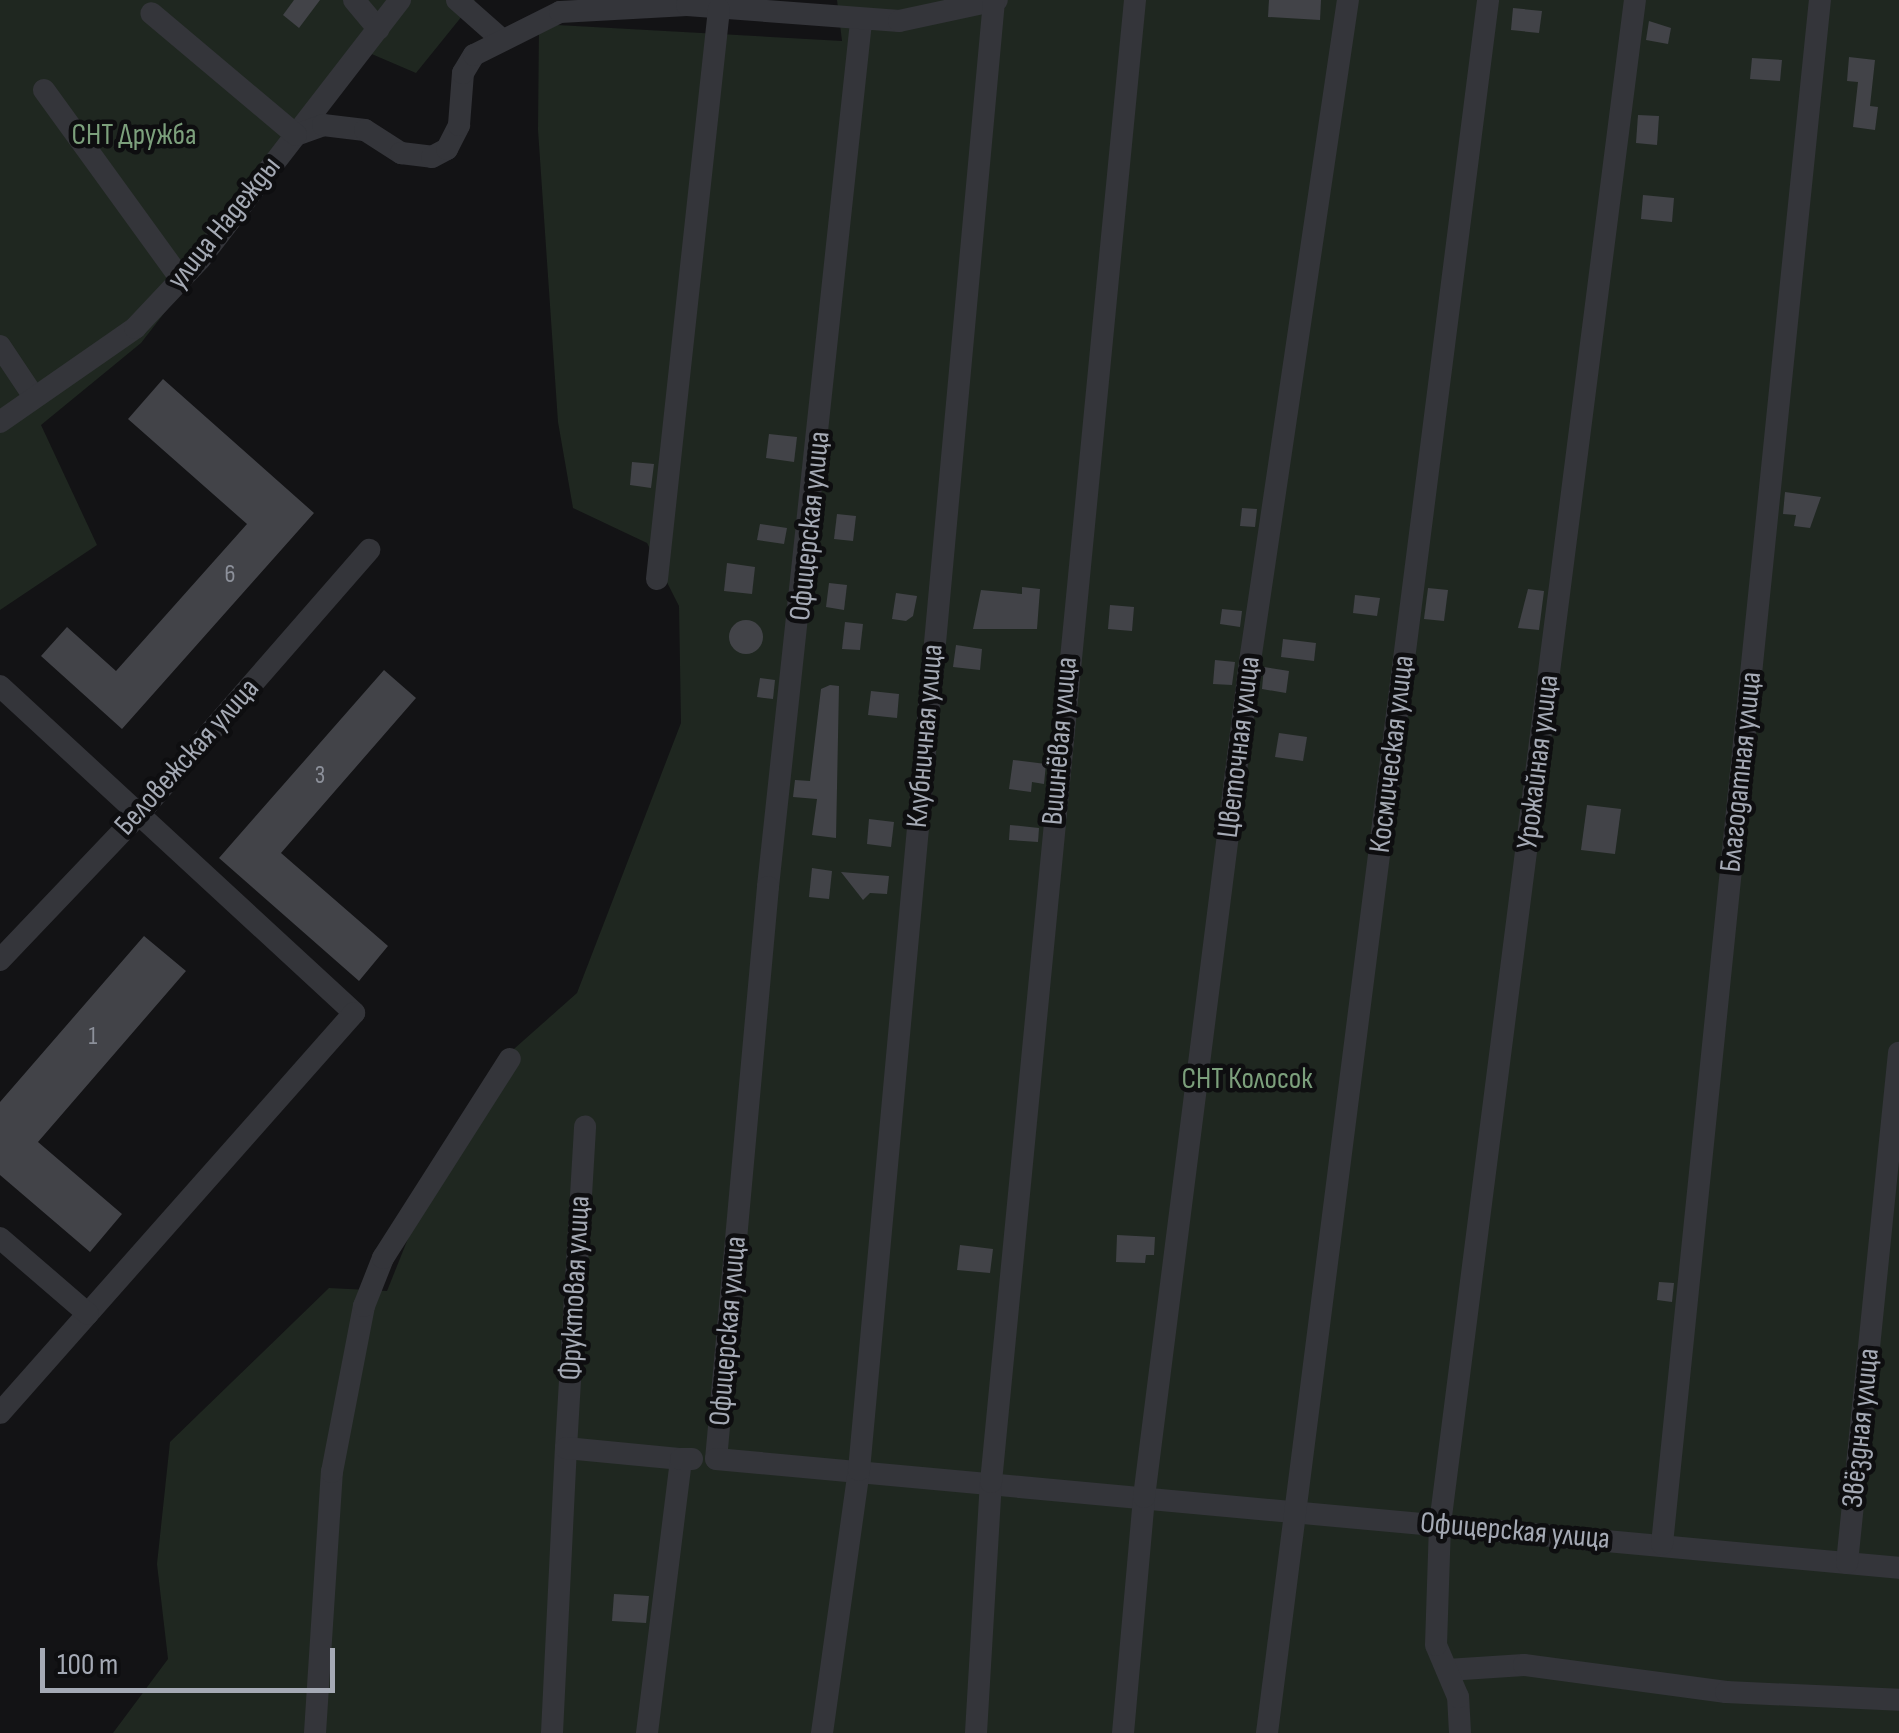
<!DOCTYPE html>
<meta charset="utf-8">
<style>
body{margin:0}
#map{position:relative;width:1899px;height:1733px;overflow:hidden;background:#131315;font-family:"Sofia Sans Condensed",sans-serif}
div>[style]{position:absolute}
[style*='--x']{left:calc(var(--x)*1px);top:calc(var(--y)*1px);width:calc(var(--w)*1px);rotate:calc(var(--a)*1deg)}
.green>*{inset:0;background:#1f2720}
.building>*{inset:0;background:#424348}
.round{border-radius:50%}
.minor>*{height:22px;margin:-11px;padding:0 11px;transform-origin:11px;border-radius:11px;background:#34353a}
span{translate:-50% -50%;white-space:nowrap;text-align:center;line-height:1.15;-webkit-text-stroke:9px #0e0e10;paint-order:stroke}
.number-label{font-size:25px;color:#8c909a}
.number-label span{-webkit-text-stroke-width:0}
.park-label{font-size:30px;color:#7ca07c}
.street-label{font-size:30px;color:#a5aab5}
.scale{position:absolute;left:40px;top:1648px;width:295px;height:45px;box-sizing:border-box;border:5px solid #a5aab5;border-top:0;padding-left:12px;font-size:30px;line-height:35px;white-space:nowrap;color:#a5aab5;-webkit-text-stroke:8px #0e0e10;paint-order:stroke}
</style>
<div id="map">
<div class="green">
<i style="clip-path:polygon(0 0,475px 0,416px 73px,367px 52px,141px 343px,41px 425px,97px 545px,0 610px)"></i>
<i style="clip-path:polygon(837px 0,1899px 0,1899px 1733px,113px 1733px,168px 1659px,157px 1564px,170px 1442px,329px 1288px,387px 1291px,441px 1156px,506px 1056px,577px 993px,681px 723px,679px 606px,647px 543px,573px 508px,558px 422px,538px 130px,539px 24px,842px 41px)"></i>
</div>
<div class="building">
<i style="clip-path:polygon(294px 0,320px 0,299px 28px,283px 15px)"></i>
<i style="clip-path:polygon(1269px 0,1321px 0,1320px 20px,1268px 17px)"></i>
<i style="clip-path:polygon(1513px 8px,1542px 11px,1539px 33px,1511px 30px)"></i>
<i style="clip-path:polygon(1649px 21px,1671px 28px,1668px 44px,1646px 40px)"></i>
<i style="clip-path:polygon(1849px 57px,1875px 60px,1870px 106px,1878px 107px,1875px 130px,1853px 127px,1858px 82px,1847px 81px)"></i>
<i style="clip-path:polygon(1752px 58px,1782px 60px,1780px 81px,1750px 79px)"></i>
<i style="clip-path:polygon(1638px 115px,1659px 116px,1657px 145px,1636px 143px)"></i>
<i style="clip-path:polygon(1643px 195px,1674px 198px,1672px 222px,1641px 219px)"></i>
<i style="clip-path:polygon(163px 379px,314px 513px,122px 729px,41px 656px,67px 627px,116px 671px,247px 524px,128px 419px)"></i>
<i style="clip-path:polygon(769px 434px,797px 437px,794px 462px,766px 458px)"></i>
<i style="clip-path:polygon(632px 462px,654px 464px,651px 488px,630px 485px)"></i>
<i style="clip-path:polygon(1785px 492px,1821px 497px,1810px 528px,1794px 526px,1796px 515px,1783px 514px)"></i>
<i style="clip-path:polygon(1242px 508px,1257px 509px,1255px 527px,1240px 526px)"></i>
<i style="clip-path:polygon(837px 514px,856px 516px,853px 541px,834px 539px)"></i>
<i style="clip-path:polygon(760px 524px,787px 528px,784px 544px,757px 540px)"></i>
<i style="clip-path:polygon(727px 563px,755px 567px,752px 594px,724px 591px)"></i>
<i style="clip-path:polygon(829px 583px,847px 585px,844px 610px,826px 607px)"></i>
<i style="clip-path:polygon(1022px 587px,1040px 589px,1037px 629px,973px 629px,981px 590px,1022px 594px)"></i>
<i style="clip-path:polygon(1428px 588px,1448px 590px,1444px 621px,1424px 619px)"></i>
<i style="clip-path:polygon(1528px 589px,1544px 591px,1539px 630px,1518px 628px)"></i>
<i style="clip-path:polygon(896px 593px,917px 596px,913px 616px,906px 621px,892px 619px)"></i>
<i style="clip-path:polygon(1355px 595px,1380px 598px,1377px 616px,1353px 613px)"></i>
<i style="clip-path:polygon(1110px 605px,1134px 607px,1132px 631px,1108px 629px)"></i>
<i style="clip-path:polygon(1222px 609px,1242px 611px,1240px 627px,1220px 624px)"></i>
<i class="round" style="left:729px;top:620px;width:34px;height:34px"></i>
<i style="clip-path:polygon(845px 622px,863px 624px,860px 650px,842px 649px)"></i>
<i style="clip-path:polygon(1283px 639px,1316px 643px,1314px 661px,1281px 657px)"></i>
<i style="clip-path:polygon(956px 645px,982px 649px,980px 670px,953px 667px)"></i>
<i style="clip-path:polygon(1215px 660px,1235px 662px,1232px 685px,1213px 684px)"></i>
<i style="clip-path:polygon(1264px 667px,1289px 671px,1286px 693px,1262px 689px)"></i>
<i style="clip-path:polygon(384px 670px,416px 698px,281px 853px,388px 946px,359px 981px,219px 858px)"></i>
<i style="clip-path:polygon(760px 678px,775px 680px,773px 699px,757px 697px)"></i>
<i style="clip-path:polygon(830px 685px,839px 686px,836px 838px,812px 835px,817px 799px,793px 797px,795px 780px,810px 781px,821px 689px)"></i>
<i style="clip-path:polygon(871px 691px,899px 694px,897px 718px,868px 715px)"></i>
<i style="clip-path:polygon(1279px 733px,1307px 737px,1303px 761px,1275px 757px)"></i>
<i style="clip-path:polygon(1013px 760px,1046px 764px,1044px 784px,1032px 782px,1031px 792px,1009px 789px)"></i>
<i style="clip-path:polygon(1587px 805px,1621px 809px,1615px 854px,1581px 850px)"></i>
<i style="clip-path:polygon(869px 819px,894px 822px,891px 847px,867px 844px)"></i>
<i style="clip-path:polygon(1010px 825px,1039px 828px,1038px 842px,1009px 840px)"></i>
<i style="clip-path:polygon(812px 868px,832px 871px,829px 899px,809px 897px)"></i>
<i style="clip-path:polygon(841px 872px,889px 876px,887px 894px,870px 893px,863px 900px)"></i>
<i style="clip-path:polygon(144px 936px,186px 971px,38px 1142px,122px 1214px,90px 1252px,0 1175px,0 1102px)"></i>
<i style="clip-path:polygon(1117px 1235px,1155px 1237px,1154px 1255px,1146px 1255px,1145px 1263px,1116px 1262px)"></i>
<i style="clip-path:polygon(960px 1245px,993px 1249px,990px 1273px,957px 1270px)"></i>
<i style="clip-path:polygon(1659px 1282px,1674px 1283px,1672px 1302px,1657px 1300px)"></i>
<i style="clip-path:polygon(614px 1594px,649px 1596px,646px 1623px,612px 1621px)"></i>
</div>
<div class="minor">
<i style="--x:354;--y:0;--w:38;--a:50"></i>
<i style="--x:457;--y:0;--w:57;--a:41.5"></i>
<i style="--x:861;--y:22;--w:870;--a:96.14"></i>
<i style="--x:768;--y:887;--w:574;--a:95.19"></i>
<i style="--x:716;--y:1459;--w:1188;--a:5.26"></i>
<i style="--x:44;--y:90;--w:233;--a:54.1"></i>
<i style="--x:298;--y:132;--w:167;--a:-52.3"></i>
<i style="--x:296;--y:135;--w:29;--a:-20"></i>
<i style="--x:323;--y:125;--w:42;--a:6.8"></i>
<i style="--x:365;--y:130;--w:43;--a:32.6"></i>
<i style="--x:401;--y:153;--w:31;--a:7"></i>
<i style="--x:432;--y:157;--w:17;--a:-28"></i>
<i style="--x:447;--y:149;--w:27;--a:-63"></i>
<i style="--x:459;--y:125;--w:52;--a:-85.6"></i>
<i style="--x:463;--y:73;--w:21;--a:-59"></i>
<i style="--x:474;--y:55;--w:96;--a:-26.6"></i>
<i style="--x:560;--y:12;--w:127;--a:-3.2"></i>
<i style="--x:687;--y:5;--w:213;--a:4.3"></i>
<i style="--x:899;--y:21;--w:100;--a:-12.1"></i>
<i style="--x:0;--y:346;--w:61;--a:56.3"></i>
<i style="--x:0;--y:422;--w:165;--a:-34.8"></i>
<i style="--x:135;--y:328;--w:95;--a:-46.7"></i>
<i style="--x:200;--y:259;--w:157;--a:-52.3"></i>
<i style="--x:296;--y:135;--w:189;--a:-139.9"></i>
<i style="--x:657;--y:579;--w:573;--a:-83.79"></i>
<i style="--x:0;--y:686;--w:482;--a:42.7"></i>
<i style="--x:354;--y:1013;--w:534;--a:131.51"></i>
<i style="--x:0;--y:960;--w:200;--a:-46.4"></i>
<i style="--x:138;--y:815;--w:352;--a:-48.9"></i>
<i style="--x:0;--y:1238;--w:116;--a:40.8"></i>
<i style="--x:566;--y:1448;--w:322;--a:-86.6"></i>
<i style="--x:1662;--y:1544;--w:1552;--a:-84.16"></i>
<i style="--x:1847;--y:1563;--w:513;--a:-84.18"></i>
<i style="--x:1447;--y:1670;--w:77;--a:-3.7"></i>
<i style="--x:1524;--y:1665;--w:204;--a:7.6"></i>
<i style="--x:1726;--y:1692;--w:173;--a:2.6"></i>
<i style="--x:315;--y:1733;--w:262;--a:-86.3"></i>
<i style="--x:332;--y:1472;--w:169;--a:-79.1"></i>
<i style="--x:364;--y:1306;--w:52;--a:-68.4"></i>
<i style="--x:383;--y:1258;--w:236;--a:-57.5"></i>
<i style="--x:552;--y:1733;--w:285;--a:-87.2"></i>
<i style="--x:566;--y:1448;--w:116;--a:5.5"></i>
<i style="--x:647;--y:1733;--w:276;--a:-82.9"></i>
<i style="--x:681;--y:1459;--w:11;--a:0"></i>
<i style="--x:822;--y:1733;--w:266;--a:-82"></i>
<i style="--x:859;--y:1470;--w:1474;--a:-84.75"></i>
<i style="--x:976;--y:1733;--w:251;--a:-86.6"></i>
<i style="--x:991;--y:1482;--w:1489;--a:-84.45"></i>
<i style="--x:1123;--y:1733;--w:237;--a:-84.9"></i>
<i style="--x:1144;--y:1497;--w:843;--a:-82.77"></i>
<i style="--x:1250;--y:661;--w:668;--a:-81.57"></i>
<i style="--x:1267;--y:1733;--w:1747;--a:-82.73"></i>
<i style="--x:1460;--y:1733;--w:36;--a:-93"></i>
<i style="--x:1458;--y:1697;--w:56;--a:-112.9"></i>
<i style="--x:1436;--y:1645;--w:121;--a:-88.1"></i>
<i style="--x:1440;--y:1524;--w:1536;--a:-82.71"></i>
</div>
<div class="number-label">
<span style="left:230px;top:575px">6</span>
<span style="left:320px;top:776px">3</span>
<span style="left:93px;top:1037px">1</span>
</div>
<div class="park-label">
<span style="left:134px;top:135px">СНТ Дружба</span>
<span style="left:1247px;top:1079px">СНТ Колосок</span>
</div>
<div class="street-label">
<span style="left:224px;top:223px;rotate:-51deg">улица Надежды</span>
<span style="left:810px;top:526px;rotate:-84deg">Офицерская улица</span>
<span style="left:925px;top:736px;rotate:-85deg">Клубничная улица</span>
<span style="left:1060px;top:741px;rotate:-85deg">Вишнёвая улица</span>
<span style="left:1239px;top:747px;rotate:-83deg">Цветочная улица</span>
<span style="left:1392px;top:754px;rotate:-83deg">Космическая улица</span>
<span style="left:187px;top:757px;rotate:-48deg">Беловежская улица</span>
<span style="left:1538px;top:762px;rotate:-83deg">Урожайная улица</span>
<span style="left:1741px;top:772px;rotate:-84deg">Благодатная улица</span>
<span style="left:575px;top:1288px;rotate:-87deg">Фруктовая улица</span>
<span style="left:728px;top:1331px;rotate:-85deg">Офицерская улица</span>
<span style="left:1861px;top:1428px;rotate:-84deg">Звёздная улица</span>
<span style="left:1515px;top:1531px;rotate:5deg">Офицерская улица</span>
</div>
<div class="scale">100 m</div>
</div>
